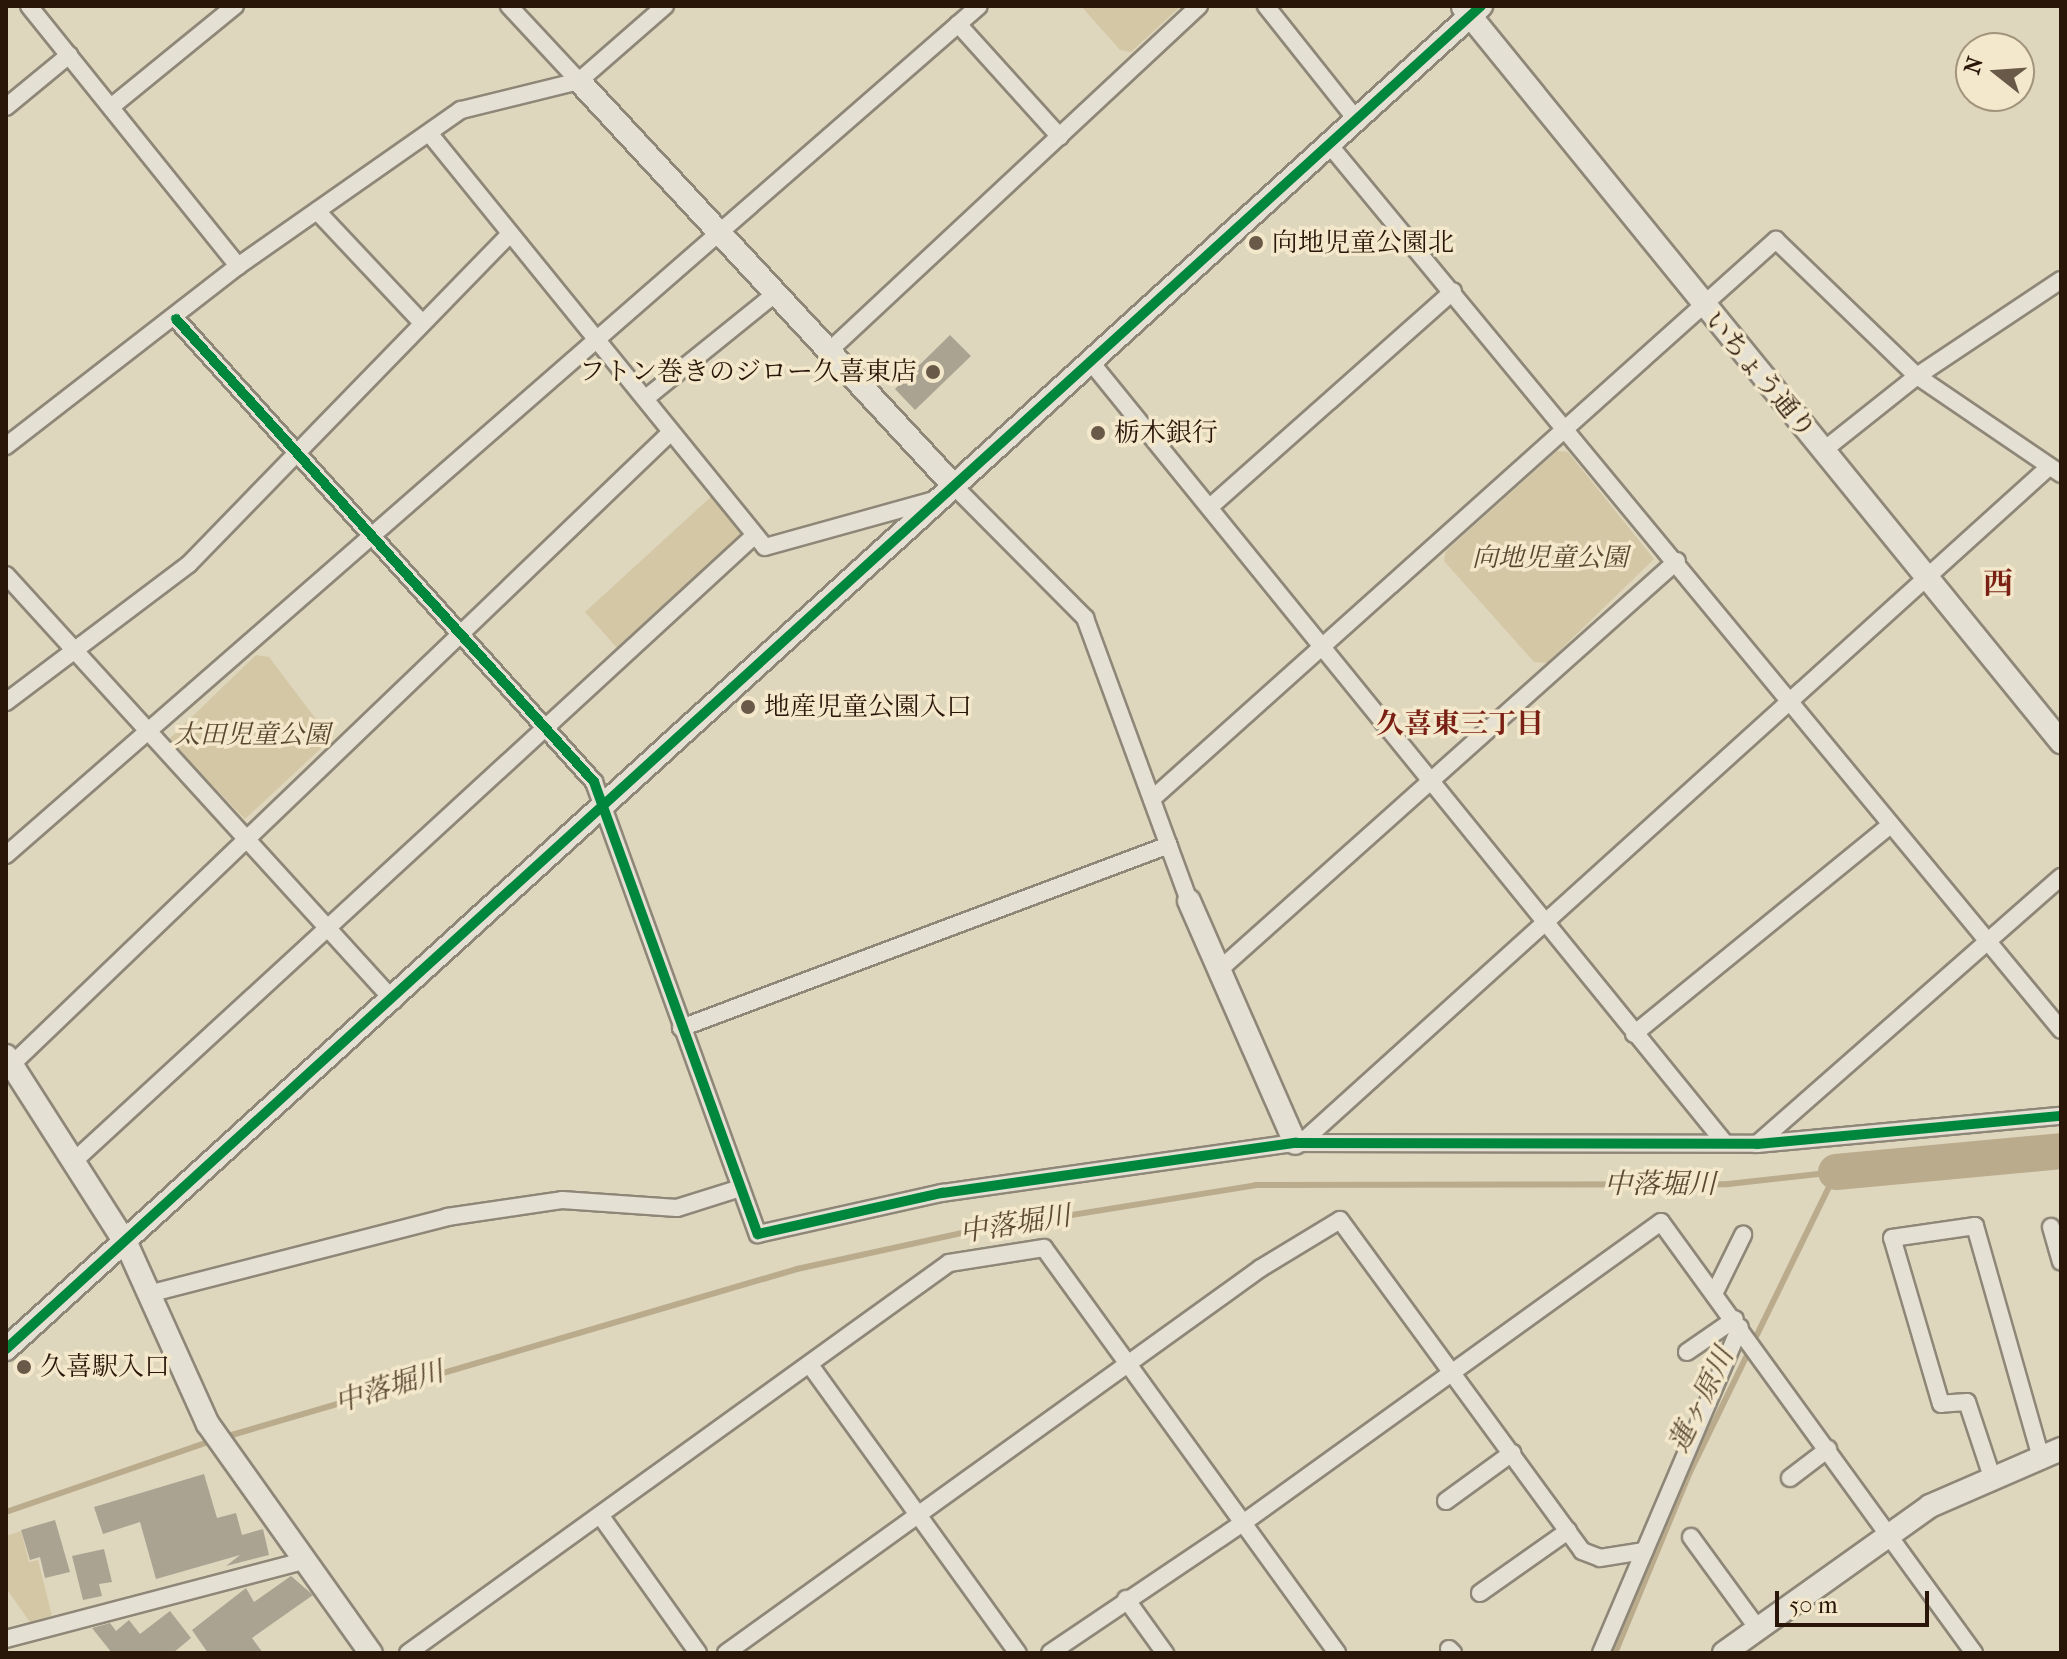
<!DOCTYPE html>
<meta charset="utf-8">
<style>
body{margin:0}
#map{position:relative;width:2067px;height:1659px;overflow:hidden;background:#ded6bd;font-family:"IM FELL French Canon","Noto Serif JP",serif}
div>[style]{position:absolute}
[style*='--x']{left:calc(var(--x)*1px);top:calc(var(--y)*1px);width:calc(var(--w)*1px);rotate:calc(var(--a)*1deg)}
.green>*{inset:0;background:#d4c7a6}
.stream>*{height:6px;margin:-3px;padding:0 3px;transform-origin:3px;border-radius:3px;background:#baab8c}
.river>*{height:36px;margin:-18px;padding:0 18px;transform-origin:18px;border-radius:18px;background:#baab8c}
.building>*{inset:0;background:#aaa392}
.roads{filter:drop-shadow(2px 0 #8e8778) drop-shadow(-2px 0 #8e8778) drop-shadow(0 2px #8e8778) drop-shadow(0 -2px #8e8778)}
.street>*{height:16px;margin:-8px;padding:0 8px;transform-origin:8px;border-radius:8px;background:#e5e0d4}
.secondary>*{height:22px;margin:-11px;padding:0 11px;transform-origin:11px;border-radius:11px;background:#e5e0d4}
.cycleway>*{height:10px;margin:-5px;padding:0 5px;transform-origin:5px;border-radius:5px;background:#00873e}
.dots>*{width:22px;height:22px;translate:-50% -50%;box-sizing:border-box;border:4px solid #f3e8cb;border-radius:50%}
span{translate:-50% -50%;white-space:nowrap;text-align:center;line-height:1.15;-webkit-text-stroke:7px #f3e8cb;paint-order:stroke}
.poi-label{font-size:26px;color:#2a1609}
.left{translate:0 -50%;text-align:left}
.right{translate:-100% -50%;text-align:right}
.street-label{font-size:26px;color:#2a1609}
.park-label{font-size:26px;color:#5a4732;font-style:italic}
.neighbourhood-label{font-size:28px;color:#7a1f14;font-weight:700}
.water-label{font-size:28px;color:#5d4a35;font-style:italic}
.quarter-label{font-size:30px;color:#7a1f14;font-weight:700}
.frame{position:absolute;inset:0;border:8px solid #2a1609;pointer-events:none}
.north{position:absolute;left:1955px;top:32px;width:80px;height:80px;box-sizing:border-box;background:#f3e8cb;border:2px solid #a3947d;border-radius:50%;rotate:287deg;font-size:22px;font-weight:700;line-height:32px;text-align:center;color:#2a1609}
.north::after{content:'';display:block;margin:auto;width:28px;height:36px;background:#695948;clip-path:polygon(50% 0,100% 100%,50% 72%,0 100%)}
.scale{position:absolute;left:1775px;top:1591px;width:154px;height:36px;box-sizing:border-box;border:4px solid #2a1609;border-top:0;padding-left:10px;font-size:24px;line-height:28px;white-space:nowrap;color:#2a1609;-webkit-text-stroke:6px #f3e8cb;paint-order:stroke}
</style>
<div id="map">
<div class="green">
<i style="clip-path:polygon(1081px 6px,1181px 6px,1131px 52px,1120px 50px)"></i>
<i style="clip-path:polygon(1557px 451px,1568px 452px,1654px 559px,1547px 663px,1534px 662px,1444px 561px,1446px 551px)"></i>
<i style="clip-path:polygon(713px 495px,742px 531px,736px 542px,618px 649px,585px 612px)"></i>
<i style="clip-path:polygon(256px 655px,269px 657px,331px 739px,245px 819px,168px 740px)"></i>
<i style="clip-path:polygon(21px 1531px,29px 1562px,38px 1560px,52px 1616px,30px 1622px,6px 1588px,6px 1536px)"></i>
</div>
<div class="stream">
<i style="--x:225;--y:1437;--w:596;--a:-16.37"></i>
<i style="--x:797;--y:1269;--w:174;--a:-12.3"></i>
<i style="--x:967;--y:1232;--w:293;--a:-9.2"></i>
<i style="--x:1256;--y:1185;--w:472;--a:-0.1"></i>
<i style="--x:1728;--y:1184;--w:109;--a:-6.3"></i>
<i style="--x:6;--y:1512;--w:220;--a:-19.1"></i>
<i style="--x:1615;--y:1653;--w:196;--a:-67.5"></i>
<i style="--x:1690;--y:1472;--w:334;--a:-64"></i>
</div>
<div class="river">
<i style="--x:1836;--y:1172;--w:226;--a:-5.3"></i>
</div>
<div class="building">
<i style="clip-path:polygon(950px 335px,971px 356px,915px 410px,895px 389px)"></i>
<i style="clip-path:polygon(204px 1474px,217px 1518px,236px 1513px,242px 1535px,263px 1529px,269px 1555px,226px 1566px,240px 1555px,156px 1579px,140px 1522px,103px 1534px,94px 1507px)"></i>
<i style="clip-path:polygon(55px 1520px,70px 1572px,45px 1578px,40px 1557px,30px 1560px,21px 1530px)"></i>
<i style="clip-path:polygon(104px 1549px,112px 1582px,99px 1584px,102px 1596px,83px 1600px,72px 1556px)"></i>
<i style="clip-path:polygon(291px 1576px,313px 1595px,252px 1638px,263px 1653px,208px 1653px,192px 1630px,246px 1588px,254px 1602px)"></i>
<i style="clip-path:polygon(170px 1611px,191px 1638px,173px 1653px,112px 1653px,92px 1628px,110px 1623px,116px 1631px,129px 1620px,140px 1634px)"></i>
</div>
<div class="roads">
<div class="street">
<i style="--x:29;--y:6;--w:334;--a:51.2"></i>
<i style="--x:509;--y:6;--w:103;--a:47"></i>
<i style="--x:1266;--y:6;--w:144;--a:51.5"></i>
<i style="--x:958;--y:24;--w:152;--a:47.9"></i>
<i style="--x:6;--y:107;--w:82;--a:-39.5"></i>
<i style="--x:111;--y:107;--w:160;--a:-39.2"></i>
<i style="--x:429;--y:133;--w:533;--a:50.94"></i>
<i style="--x:765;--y:547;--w:176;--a:-15.5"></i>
<i style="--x:1327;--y:142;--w:1152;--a:50.42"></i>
<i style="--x:317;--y:211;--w:154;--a:46.8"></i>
<i style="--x:176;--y:319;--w:624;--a:47.92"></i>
<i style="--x:594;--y:782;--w:481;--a:70.1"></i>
<i style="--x:758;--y:1234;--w:189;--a:-12.6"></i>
<i style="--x:942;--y:1193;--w:357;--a:-8.1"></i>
<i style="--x:1295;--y:1143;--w:462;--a:0.1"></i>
<i style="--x:1757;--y:1144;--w:305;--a:-5.3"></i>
<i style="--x:829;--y:351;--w:506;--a:-43"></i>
<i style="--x:1090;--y:361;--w:1006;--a:50.93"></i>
<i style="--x:646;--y:398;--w:167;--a:-38.9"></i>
<i style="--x:6;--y:446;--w:294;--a:-37.8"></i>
<i style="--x:238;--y:266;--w:272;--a:-35"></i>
<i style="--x:461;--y:110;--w:122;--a:-13.8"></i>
<i style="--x:579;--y:81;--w:114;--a:-41.1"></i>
<i style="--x:1824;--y:450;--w:119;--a:-38.5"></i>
<i style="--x:1917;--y:376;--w:173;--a:-33.7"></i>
<i style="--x:955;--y:487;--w:185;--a:45.2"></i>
<i style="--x:1085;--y:618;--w:302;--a:69.8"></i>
<i style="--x:1210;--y:507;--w:325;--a:-41.6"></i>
<i style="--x:6;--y:575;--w:576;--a:47.67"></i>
<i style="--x:6;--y:702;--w:229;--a:-37"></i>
<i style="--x:189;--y:564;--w:460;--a:-45.8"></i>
<i style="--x:1152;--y:799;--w:838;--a:-41.86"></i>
<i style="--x:1776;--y:240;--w:196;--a:44"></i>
<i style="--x:1917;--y:376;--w:174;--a:34.2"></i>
<i style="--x:6;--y:855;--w:1291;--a:-41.11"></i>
<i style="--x:1219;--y:970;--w:614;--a:-41.77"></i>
<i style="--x:681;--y:1028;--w:521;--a:-20.56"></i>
<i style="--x:1634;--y:1034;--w:330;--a:-39.2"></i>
<i style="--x:6;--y:1070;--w:919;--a:-43.81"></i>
<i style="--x:1301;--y:1143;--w:1008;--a:-42.11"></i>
<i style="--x:1757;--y:1144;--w:405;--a:-41.3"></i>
<i style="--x:74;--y:1161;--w:925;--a:-42.59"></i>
<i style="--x:2051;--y:1227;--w:36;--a:74"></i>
<i style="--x:1715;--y:1292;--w:64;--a:-63.8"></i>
<i style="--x:152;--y:1293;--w:305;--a:-14.4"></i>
<i style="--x:447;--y:1217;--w:116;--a:-8.4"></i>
<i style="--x:562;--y:1200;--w:115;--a:4"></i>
<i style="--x:677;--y:1208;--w:67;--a:-17.4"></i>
<i style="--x:1687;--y:1352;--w:58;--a:-34.5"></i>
<i style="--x:810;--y:1365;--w:355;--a:54.2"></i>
<i style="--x:1992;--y:1477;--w:79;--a:-108.4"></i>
<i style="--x:1967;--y:1402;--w:26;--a:176"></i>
<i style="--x:1941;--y:1404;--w:173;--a:-106.4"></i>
<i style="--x:1892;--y:1238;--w:84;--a:-8.2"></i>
<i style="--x:1975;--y:1226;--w:240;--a:74.1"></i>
<i style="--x:1790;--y:1478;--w:48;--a:-37.3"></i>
<i style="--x:1446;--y:1501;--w:82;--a:-36"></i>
<i style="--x:600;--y:1515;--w:169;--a:54.6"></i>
<i style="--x:1691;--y:1537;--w:114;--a:53.9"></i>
<i style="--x:1480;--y:1593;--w:108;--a:-35.2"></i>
<i style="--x:1126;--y:1599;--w:67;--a:54.2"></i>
<i style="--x:6;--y:1639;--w:307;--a:-14.7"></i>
<i style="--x:1449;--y:1649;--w:6;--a:45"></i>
<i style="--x:408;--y:1653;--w:667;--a:-35.79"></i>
<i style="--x:949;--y:1263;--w:96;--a:-9"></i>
<i style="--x:1044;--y:1248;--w:500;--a:54.1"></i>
<i style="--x:726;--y:1653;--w:659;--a:-35.74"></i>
<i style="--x:1261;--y:1268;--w:92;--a:-31.3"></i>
<i style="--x:1340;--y:1220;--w:410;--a:53.8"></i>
<i style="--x:1582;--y:1551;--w:19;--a:21"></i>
<i style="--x:1600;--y:1558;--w:45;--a:-9"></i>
<i style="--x:1050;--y:1653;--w:233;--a:-34"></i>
<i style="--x:1243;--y:1523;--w:515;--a:-35.76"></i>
<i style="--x:1661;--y:1222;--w:533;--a:54.01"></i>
<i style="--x:1601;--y:1653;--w:354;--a:-66.9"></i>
</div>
<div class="secondary">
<i style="--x:1463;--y:7;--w:948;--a:50.87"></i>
<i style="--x:579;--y:81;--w:553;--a:47.2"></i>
<i style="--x:1189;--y:901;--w:264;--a:66.3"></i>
<i style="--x:6;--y:1056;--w:224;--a:57.4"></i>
<i style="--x:127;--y:1245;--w:196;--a:65.7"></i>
<i style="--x:208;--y:1424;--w:281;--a:54.6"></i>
<i style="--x:6;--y:1349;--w:1995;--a:-42.32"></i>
<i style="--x:1724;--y:1653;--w:253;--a:-35.5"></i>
<i style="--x:1930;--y:1506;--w:143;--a:-23.5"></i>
</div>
</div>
<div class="cycleway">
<i style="--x:176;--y:319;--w:624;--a:47.92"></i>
<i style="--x:594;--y:782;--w:481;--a:70.1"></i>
<i style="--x:758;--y:1234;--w:189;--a:-12.6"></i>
<i style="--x:942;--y:1193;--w:357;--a:-8.1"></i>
<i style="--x:1295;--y:1143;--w:462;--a:0.1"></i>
<i style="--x:1757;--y:1144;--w:305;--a:-5.3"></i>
<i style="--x:6;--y:1349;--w:1995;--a:-42.32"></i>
</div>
<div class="dots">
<i style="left:1256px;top:243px;background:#695948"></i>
<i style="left:933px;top:372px;background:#695948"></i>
<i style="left:1098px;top:433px;background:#695948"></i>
<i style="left:748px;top:707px;background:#695948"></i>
<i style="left:24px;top:1367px;background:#695948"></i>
</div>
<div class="poi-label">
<span class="left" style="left:1272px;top:243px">向地児童公園北</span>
<span class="right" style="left:917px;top:372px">フトン巻きのジロー久喜東店</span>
<span class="left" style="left:1114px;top:433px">栃木銀行</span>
<span class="left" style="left:764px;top:707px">地産児童公園入口</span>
<span class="left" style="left:40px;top:1367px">久喜駅入口</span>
</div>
<div class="street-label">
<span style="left:1760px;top:375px;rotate:50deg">いちょう通り</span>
</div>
<div class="park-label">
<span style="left:1550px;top:558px">向地児童公園</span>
<span style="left:252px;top:735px">太田児童公園</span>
</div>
<div class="neighbourhood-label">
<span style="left:1460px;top:724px">久喜東三丁目</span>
</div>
<div class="water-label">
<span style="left:1660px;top:1184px">中落堀川</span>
<span style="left:1015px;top:1224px;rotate:-9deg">中落堀川</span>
<span style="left:389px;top:1387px;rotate:-17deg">中落堀川</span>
<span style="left:1701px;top:1400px;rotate:-64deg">蓮ヶ原川</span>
</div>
<div class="quarter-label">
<span style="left:1998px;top:584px">西</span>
</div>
<div class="frame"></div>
<div class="north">N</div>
<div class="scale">50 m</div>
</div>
